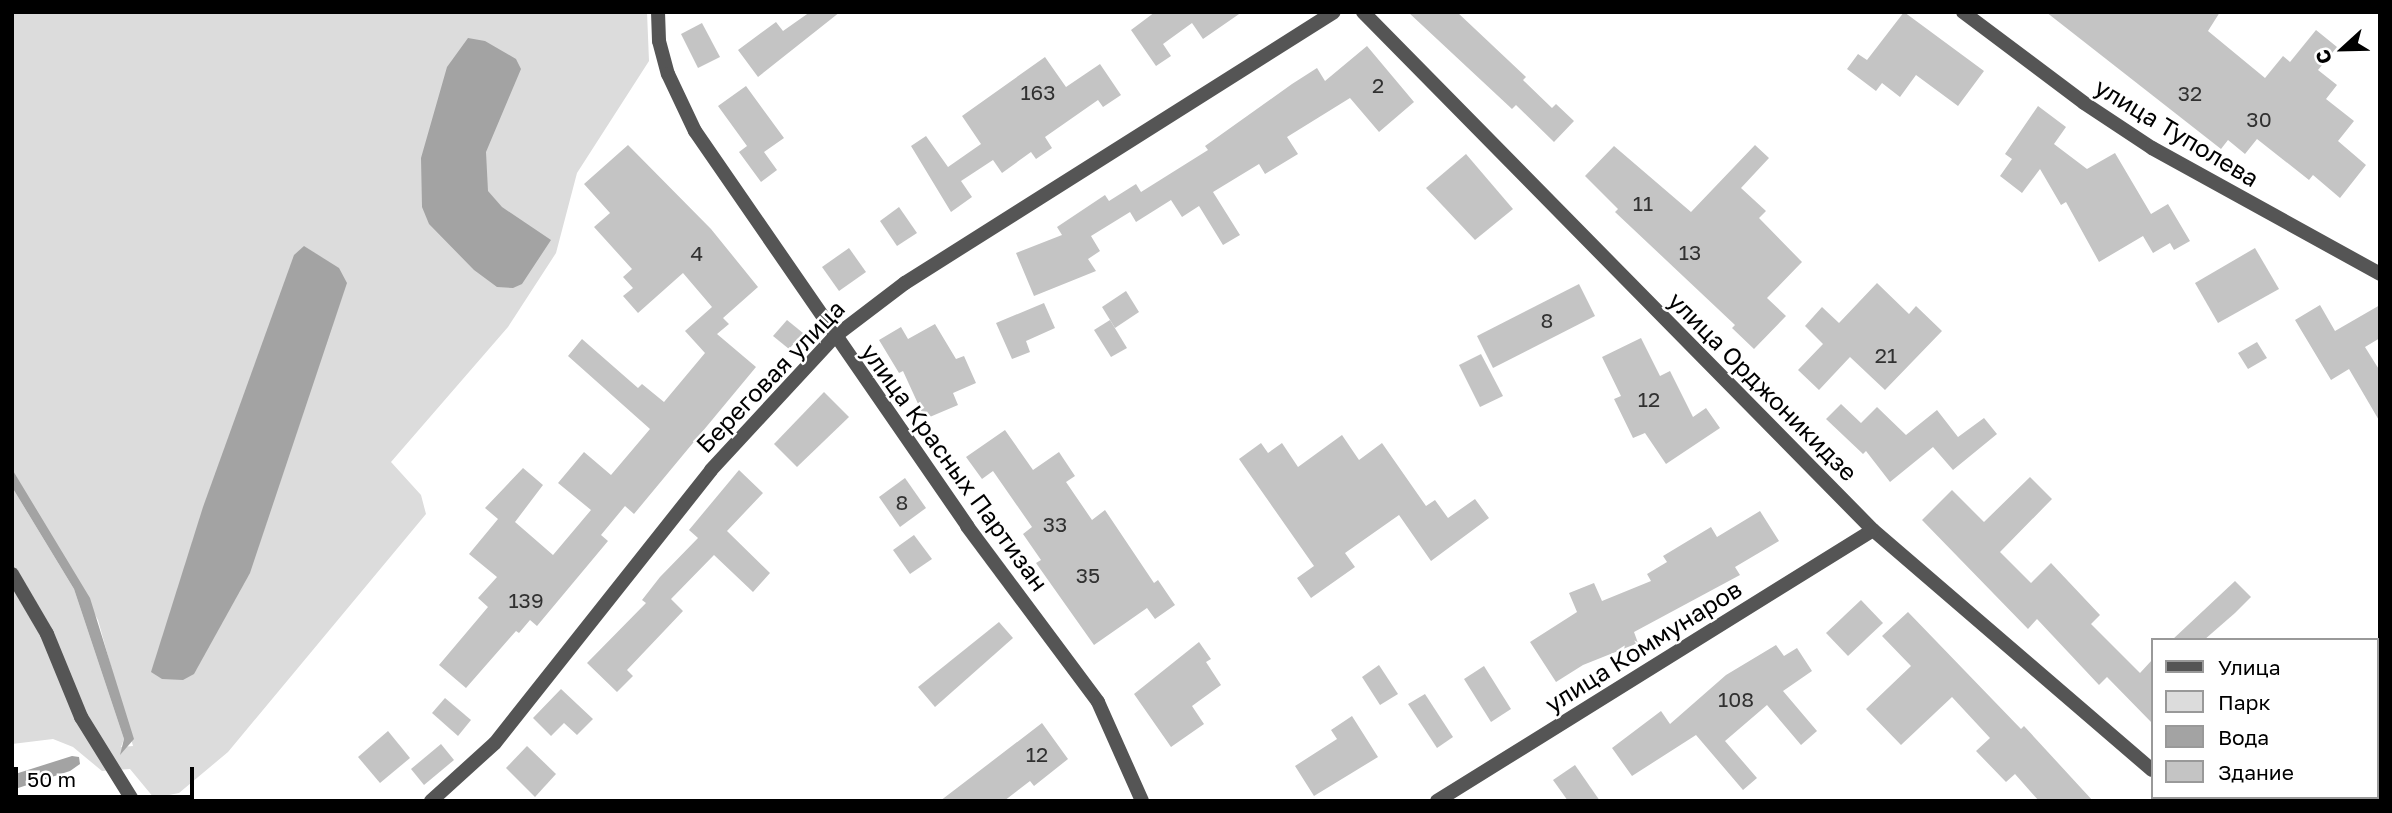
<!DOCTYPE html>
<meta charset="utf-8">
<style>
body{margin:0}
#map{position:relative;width:2392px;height:813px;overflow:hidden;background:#fff;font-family:"Golos Text",sans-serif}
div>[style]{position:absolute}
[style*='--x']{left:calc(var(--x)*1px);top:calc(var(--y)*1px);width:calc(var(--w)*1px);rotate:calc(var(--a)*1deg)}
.green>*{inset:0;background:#dcdcdc}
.water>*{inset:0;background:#a3a3a3}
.building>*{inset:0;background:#c4c4c4}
.service>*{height:14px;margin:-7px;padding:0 7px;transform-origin:7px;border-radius:7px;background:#555}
.minor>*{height:14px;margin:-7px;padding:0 7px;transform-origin:7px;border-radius:7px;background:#555}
span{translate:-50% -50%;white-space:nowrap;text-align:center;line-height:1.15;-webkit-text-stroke:5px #fff;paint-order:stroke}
.number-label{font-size:21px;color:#313131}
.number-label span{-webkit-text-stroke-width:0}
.street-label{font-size:24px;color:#000}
.frame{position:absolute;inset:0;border:14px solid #000;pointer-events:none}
.legend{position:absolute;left:2151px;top:638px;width:228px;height:161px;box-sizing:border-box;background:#fff;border:2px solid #999;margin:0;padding:9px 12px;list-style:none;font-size:21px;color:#000}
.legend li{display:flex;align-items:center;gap:14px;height:35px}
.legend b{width:35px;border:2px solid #999}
.north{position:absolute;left:2308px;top:14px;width:70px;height:70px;-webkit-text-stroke:5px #fff;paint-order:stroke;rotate:248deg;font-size:19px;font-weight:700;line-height:28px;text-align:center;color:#000}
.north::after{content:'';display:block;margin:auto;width:24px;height:32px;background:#000;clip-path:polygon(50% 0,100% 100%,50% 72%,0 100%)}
.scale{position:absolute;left:14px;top:767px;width:180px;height:32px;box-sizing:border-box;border:4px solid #000;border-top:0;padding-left:9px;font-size:21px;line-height:24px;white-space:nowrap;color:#000;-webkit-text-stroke:5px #fff;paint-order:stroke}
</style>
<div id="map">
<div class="green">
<i style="clip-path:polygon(12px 12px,647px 12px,649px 61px,577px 173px,556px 253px,508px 327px,391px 462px,421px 495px,426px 514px,228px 752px,179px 793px,154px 798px,130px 769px,102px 771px,73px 747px,53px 739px,12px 744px,12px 487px,74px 589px,124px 739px,121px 747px,133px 746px,98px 620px,12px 469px)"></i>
</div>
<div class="water">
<i style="clip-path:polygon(468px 38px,485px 41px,516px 59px,521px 69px,486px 152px,488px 191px,502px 207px,551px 240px,522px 284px,513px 288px,497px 287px,474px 270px,429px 224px,422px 207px,421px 158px,447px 67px)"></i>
<i style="clip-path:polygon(304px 246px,339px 268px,347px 283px,250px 573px,194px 674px,183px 680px,162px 679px,151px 672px,203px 507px,294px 255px)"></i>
<i style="clip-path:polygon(12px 469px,90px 598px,134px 739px,120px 755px,124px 739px,74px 589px,12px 487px)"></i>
<i style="clip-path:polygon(72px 756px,79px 757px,80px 764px,70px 771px,12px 790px,12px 775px)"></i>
</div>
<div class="building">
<i style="clip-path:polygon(810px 12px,840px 12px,758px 77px,738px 50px,776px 22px,783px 31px)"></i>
<i style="clip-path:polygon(1155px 12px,1242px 12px,1203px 39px,1192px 23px,1163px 44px,1171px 56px,1156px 66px,1131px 30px)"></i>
<i style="clip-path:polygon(1408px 12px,1457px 12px,1526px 77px,1523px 80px,1552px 108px,1556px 104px,1574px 121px,1554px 142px,1516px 105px,1512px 109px)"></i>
<i style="clip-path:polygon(1904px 12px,1984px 71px,1958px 106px,1916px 75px,1900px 97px,1882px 83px,1876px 91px,1847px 69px,1858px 54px,1867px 60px)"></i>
<i style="clip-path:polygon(2046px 12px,2220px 12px,2208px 31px,2265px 78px,2283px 56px,2290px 62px,2316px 30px,2337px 47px,2318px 70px,2337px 85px,2326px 99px,2354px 121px,2338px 141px,2366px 165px,2340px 198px,2313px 175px,2309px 180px,2257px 139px,2245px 154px,2228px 140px,2221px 149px)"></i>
<i style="clip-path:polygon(702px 23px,720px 57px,698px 68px,681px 34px)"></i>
<i style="clip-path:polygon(1367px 46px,1414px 102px,1379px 132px,1350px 98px,1287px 137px,1298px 154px,1265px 174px,1259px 164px,1213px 192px,1240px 235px,1223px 245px,1199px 206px,1182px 217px,1171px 200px,1136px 222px,1130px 212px,1091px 236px,1100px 251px,1088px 259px,1096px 271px,1034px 296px,1016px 253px,1062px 235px,1057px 227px,1105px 195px,1109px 201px,1136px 184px,1141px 192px,1208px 150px,1205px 146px,1292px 84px,1317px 68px,1325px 81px)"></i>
<i style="clip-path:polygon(1045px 57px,1066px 87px,1100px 64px,1121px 95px,1103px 107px,1098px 100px,1045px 137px,1052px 148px,1036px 159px,1031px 152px,1002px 173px,993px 160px,961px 181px,972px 197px,951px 212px,911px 146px,926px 136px,948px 167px,981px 144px,962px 116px)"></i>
<i style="clip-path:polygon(746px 86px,784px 138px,764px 152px,777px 170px,761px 182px,739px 152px,747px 146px,718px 106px)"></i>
<i style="clip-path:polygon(2038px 106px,2066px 127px,2054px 144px,2087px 169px,2115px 153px,2151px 214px,2168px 204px,2190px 241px,2174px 250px,2170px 243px,2153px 253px,2143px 236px,2099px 262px,2066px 202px,2061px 205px,2040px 169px,2022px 193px,2000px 176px,2012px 159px,2005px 154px)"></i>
<i style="clip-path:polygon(628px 145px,711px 229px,758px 287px,723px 318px,729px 324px,717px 334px,756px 367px,634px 514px,625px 506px,601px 535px,608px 541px,537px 626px,530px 620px,519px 633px,516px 631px,466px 688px,439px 665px,488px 607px,478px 598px,497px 577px,469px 554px,498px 519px,485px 508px,523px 468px,543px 485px,515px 522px,553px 555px,591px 510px,558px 483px,584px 452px,611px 475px,650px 429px,568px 356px,582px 339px,638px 388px,642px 384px,664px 402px,705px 353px,685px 331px,712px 307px,683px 273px,638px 313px,623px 296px,633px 288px,623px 277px,632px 269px,594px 227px,610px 213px,584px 184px)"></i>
<i style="clip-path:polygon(1755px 145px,1769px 158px,1741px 188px,1766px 211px,1759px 218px,1802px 262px,1767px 298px,1786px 316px,1754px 349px,1732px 328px,1735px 325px,1615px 212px,1618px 209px,1585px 176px,1614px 146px,1691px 212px)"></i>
<i style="clip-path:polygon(1466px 154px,1513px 209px,1475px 240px,1426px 188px)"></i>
<i style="clip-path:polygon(899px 207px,917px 233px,897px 246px,880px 221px)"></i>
<i style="clip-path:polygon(849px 248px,866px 272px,839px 291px,822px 267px)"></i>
<i style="clip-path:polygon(2255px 248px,2279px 289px,2218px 323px,2195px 283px)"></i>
<i style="clip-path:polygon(1877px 283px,1909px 314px,1916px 306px,1942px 331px,1885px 390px,1850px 357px,1819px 390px,1798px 370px,1823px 344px,1805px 326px,1822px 307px,1839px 323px)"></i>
<i style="clip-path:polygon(1579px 284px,1595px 316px,1493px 368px,1477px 336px)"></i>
<i style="clip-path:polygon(1126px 291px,1139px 312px,1115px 328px,1102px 307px)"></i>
<i style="clip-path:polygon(1044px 303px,1055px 328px,1026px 341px,1030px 352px,1012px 359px,996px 323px)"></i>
<i style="clip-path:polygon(2320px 305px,2335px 331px,2380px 305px,2380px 338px,2365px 347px,2380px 371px,2380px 422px,2349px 369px,2331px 380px,2295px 320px)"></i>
<i style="clip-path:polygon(787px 320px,803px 333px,789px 349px,773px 336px)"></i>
<i style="clip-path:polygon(1110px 320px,1127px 348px,1111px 357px,1094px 330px)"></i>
<i style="clip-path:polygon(935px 324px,956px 359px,964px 356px,976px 383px,953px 393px,958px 405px,925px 419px,903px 371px,899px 373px,879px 340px,901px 327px,908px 339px)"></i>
<i style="clip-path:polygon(1641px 338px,1660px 376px,1670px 371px,1693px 417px,1706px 408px,1720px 428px,1666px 464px,1645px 433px,1633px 438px,1614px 399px,1621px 396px,1602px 357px)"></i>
<i style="clip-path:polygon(2257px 342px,2267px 358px,2248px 369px,2238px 353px)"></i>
<i style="clip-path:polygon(1481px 354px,1503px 396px,1480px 407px,1459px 365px)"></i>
<i style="clip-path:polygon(824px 392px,849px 417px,797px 467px,774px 444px)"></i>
<i style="clip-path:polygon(1841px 404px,1861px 423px,1877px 407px,1906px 435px,1937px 410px,1958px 437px,1984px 418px,1997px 434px,1953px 470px,1933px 447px,1890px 482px,1866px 451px,1863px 454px,1826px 419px)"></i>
<i style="clip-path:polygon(1005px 430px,1033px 470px,1059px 452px,1075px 476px,1066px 482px,1092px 520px,1105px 510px,1154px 583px,1158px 580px,1175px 605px,1155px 619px,1147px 608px,1094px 645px,1036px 563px,1041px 560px,1023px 534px,1032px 527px,993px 471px,982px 479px,966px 457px)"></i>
<i style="clip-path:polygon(1342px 435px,1359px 460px,1382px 443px,1426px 506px,1435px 500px,1448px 518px,1475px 499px,1489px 518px,1431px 561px,1399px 515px,1345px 553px,1355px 567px,1311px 598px,1297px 578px,1314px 566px,1239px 459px,1261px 443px,1268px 453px,1282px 443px,1298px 467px)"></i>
<i style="clip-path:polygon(739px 470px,763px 493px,727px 531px,770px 573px,753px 592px,714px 555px,671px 599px,683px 611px,627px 670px,633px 676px,617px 692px,587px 663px,646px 603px,642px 600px,660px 577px,698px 538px,689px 530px)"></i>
<i style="clip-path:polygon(2030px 477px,2052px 499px,2000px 552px,2031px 583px,2051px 563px,2100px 615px,2091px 624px,2140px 673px,2152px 660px,2152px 723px,2107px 677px,2099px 685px,2037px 619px,2028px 629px,1922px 520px,1952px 490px,1984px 522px)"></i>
<i style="clip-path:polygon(905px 478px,926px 508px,900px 527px,879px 497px)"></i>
<i style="clip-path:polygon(1760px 511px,1779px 541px,1735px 567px,1740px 575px,1634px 632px,1638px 643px,1583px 665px,1556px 682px,1530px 642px,1577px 612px,1569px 593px,1594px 583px,1602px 601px,1651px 581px,1647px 574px,1667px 562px,1663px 556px,1711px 527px,1717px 537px)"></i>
<i style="clip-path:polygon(914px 535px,932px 559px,910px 574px,893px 550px)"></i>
<i style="clip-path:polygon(2235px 581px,2251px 597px,2235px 613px,2204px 640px,2172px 640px)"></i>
<i style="clip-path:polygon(1861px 600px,1883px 623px,1848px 656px,1826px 633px)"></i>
<i style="clip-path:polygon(1908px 612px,2021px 729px,2024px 726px,2093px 801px,2039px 801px,2015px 774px,2006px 782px,1976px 751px,1990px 738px,1952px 697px,1901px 745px,1866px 709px,1911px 666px,1882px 636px)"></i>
<i style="clip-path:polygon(999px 622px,1013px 638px,935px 707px,918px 687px)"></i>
<i style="clip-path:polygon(1199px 642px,1211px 659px,1206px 662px,1221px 685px,1192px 706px,1204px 724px,1171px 747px,1134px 694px)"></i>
<i style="clip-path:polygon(1776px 645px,1784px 656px,1797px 648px,1812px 671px,1783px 691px,1817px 731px,1801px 745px,1767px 705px,1725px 741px,1757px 778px,1743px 790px,1696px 735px,1632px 776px,1612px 748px,1661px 711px,1670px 724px,1726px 675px)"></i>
<i style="clip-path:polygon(1379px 665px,1398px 694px,1380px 705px,1362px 677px)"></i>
<i style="clip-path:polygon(1484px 666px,1511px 709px,1491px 722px,1464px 679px)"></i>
<i style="clip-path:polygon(561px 689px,593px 719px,577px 735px,564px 723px,551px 736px,533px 718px)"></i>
<i style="clip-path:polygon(1425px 694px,1453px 737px,1437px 748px,1408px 704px)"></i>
<i style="clip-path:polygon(445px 698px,471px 720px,458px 736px,432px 713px)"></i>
<i style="clip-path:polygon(1352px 716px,1378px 757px,1314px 796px,1295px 766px,1337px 739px,1331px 730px)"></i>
<i style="clip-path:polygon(1042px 723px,1068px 759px,1034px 786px,1030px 781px,1004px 801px,940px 801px)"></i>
<i style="clip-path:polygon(388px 731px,410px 758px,380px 783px,358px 757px)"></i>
<i style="clip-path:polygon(441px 744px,454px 760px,424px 785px,411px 769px)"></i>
<i style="clip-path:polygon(527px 746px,556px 774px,535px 797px,506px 768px)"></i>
<i style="clip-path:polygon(1575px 765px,1600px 801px,1568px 801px,1553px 780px)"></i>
</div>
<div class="service">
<i style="--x:12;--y:574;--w:69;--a:59.7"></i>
<i style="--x:47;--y:634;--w:90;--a:67.7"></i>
<i style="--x:81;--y:717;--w:99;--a:58.2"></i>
</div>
<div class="minor">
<i style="--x:658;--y:12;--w:29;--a:88"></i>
<i style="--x:659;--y:41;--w:34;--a:75"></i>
<i style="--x:668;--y:74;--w:63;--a:64.7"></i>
<i style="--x:695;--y:131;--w:480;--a:55.4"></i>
<i style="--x:967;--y:526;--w:219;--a:53.3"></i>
<i style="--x:1098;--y:702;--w:108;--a:66"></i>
<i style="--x:1363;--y:12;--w:727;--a:45.45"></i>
<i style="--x:1873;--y:530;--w:368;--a:40.7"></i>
<i style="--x:1963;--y:12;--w:151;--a:36.9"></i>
<i style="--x:2084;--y:103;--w:82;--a:33.5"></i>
<i style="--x:2152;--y:148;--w:260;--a:28.9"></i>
<i style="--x:2183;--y:797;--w:6;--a:39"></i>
<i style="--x:431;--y:801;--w:86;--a:-42.2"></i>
<i style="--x:495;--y:743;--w:348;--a:-51.6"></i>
<i style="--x:711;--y:470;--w:181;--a:-47.2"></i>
<i style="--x:834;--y:337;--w:89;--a:-37.3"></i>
<i style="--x:905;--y:283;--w:507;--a:-32.28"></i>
<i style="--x:1437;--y:801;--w:513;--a:-31.86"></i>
</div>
<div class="number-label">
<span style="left:1378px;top:85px">2</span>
<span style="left:1038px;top:92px">163</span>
<span style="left:2190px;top:93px">32</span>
<span style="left:2259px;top:119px">30</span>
<span style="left:1643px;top:203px">11</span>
<span style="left:1690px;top:252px">13</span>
<span style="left:697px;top:253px">4</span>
<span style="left:1547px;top:320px">8</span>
<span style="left:1886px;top:355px">21</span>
<span style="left:1649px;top:399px">12</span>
<span style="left:902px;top:502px">8</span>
<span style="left:1055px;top:524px">33</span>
<span style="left:1088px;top:575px">35</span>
<span style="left:526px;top:600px">139</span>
<span style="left:1736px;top:699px">108</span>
<span style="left:1037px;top:754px">12</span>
</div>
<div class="street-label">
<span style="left:2177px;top:132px;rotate:31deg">улица Туполева</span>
<span style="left:770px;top:376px;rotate:-46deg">Береговая улица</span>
<span style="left:1763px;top:386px;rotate:45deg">улица Орджоникидзе</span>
<span style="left:955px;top:467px;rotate:54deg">улица Красных Партизан</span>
<span style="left:1643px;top:646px;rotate:-32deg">улица Коммунаров</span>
</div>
<div class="frame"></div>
<ul class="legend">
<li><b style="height:9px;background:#555"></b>Улица</li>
<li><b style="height:19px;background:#dcdcdc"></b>Парк</li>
<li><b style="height:19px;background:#a3a3a3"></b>Вода</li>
<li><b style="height:19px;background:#c4c4c4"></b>Здание</li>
</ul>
<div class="north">С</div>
<div class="scale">50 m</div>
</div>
